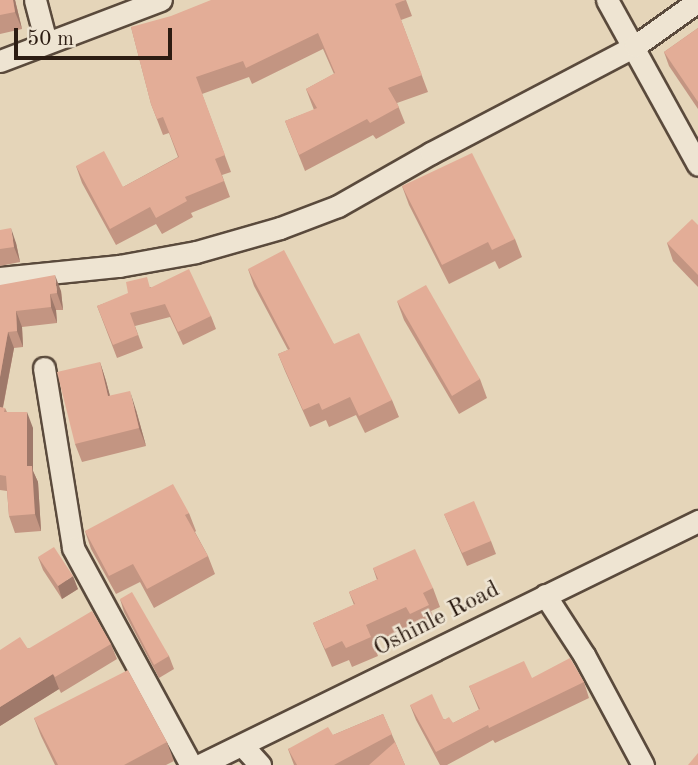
<!DOCTYPE html>
<style>
body{margin:0}
#map{position:relative;width:698px;height:765px;overflow:hidden;background:#e5d5b9;font-family:"Old Standard TT",serif}
div>[style]{position:absolute}
[style*='--x']{left:calc(var(--x)*1px);top:calc(var(--y)*1px);width:calc(var(--w)*1px);rotate:calc(var(--a)*1deg)}
.roads{filter:drop-shadow(2px 0 #5a4a3c) drop-shadow(-2px 0 #5a4a3c) drop-shadow(0 2px #5a4a3c) drop-shadow(0 -2px #5a4a3c)}
.minor>*{height:21px;margin:-10.5px;padding:0 10.5px;transform-origin:10.5px;border-radius:10.5px;background:#eee4d2}
.wall>*{inset:0;background:#c39582}
.shaded-wall>*{inset:0;background:#9f796a}
.building>*{inset:0;background:#e3ad97}
span{translate:-50% -50%;white-space:nowrap;text-align:center;line-height:1.15;-webkit-text-stroke:5px #eee4d2;paint-order:stroke}
.street-label{font-size:24px;color:#2c1c12}
.scale{position:absolute;left:14px;top:28px;width:158px;height:32px;box-sizing:border-box;border:4px solid #2c1c12;border-top:0;padding-left:9px;font-size:21px;line-height:24px;white-space:nowrap;color:#2c1c12;-webkit-text-stroke:5px #eee4d2;paint-order:stroke}
</style>
<div id="map">
<div class="roads">
<div class="minor">
<i style="--x:35;--y:0;--w:43;--a:75.3"></i>
<i style="--x:607;--y:0;--w:188;--a:61.1"></i>
<i style="--x:0;--y:61;--w:172;--a:-20.8"></i>
<i style="--x:0;--y:278;--w:120;--a:-5.8"></i>
<i style="--x:119;--y:266;--w:78;--a:-10.3"></i>
<i style="--x:196;--y:252;--w:87;--a:-15.9"></i>
<i style="--x:280;--y:228;--w:62;--a:-20.8"></i>
<i style="--x:338;--y:206;--w:107;--a:-29.7"></i>
<i style="--x:431;--y:153;--w:230;--a:-27.7"></i>
<i style="--x:635;--y:46;--w:77;--a:-35.5"></i>
<i style="--x:44;--y:368;--w:182;--a:80.8"></i>
<i style="--x:73;--y:548;--w:247;--a:61.5"></i>
<i style="--x:545;--y:595;--w:72;--a:57"></i>
<i style="--x:584;--y:655;--w:125;--a:61.8"></i>
<i style="--x:242;--y:745;--w:27;--a:48"></i>
<i style="--x:200;--y:765;--w:555;--a:-26.1"></i>
</div>
</div>
<div class="wall">
<i style="clip-path:polygon(0 0,15px 0,22px 29px,0 34px)"></i>
<i style="clip-path:polygon(406px 0,412px 16px,401px 20px,428px 92px,397px 103px,405px 123px,376px 139px,373px 135px,305px 171px,285px 121px,314px 110px,306px 89px,334px 74px,323px 49px,252px 84px,249px 77px,202px 94px,231px 172px,222px 175px,230px 197px,191px 213px,193px 217px,162px 234px,156px 224px,116px 245px,82px 183px,76px 166px,123px 187px,178px 157px,169px 133px,163px 135px,151px 104px,131px 27px)"></i>
<i style="clip-path:polygon(698px 28px,698px 109px,669px 66px,664px 52px)"></i>
<i style="clip-path:polygon(402px 186px,515px 239px,522px 257px,499px 269px,495px 261px,449px 284px,409px 205px)"></i>
<i style="clip-path:polygon(698px 225px,698px 287px,673px 261px,667px 243px)"></i>
<i style="clip-path:polygon(0 230px,16px 243px,20px 262px,0 266px)"></i>
<i style="clip-path:polygon(248px 269px,334px 344px,392px 400px,399px 417px,365px 433px,356px 415px,329px 427px,326px 420px,310px 427px,285px 371px,278px 354px,288px 350px,254px 286px)"></i>
<i style="clip-path:polygon(0 285px,61px 291px,63px 310px,56px 310px,57px 323px,22px 327px,23px 347px,14px 348px,3px 408px,5px 408px,7px 412px,33px 428px,33px 471px,38px 482px,41px 531px,15px 533px,9px 516px,7px 491px,0 490px)"></i>
<i style="clip-path:polygon(150px 287px,211px 316px,216px 329px,183px 345px,170px 317px,135px 326px,143px 348px,117px 358px,97px 306px)"></i>
<i style="clip-path:polygon(397px 301px,480px 379px,487px 398px,459px 414px,404px 320px)"></i>
<i style="clip-path:polygon(100px 362px,106px 381px,110px 396px,136px 410px,146px 446px,82px 462px,75px 444px)"></i>
<i style="clip-path:polygon(189px 513px,196px 531px,195px 532px,208px 556px,215px 574px,154px 608px,140px 582px,116px 594px,91px 549px,85px 531px)"></i>
<i style="clip-path:polygon(444px 514px,491px 541px,496px 554px,467px 566px)"></i>
<i style="clip-path:polygon(38px 557px,78px 589px,62px 599px,43px 570px)"></i>
<i style="clip-path:polygon(373px 568px,433px 588px,440px 607px,431px 611px,436px 624px,417px 633px,413px 625px,373px 643px,378px 656px,352px 667px,349px 660px,332px 667px,313px 623px,354px 605px,349px 592px,377px 580px)"></i>
<i style="clip-path:polygon(120px 599px,169px 656px,174px 669px,159px 678px,124px 612px)"></i>
<i style="clip-path:polygon(111px 644px,117px 659px,61px 693px,59px 689px,0 726px,0 650px)"></i>
<i style="clip-path:polygon(532px 678px,584px 682px,589px 698px,495px 743px,493px 740px,447px 765px,440px 765px,416px 720px,410px 705px,453px 723px,479px 710px,469px 686px)"></i>
<i style="clip-path:polygon(383px 714px,405px 765px,294px 765px,288px 749px,333px 735px)"></i>
<i style="clip-path:polygon(34px 718px,167px 742px,174px 761px,166px 765px,55px 765px,41px 736px)"></i>
</div>
<div class="shaded-wall">
<i style="clip-path:polygon(13px 0,15px 0,22px 29px,15px 12px)"></i>
<i style="clip-path:polygon(11px 228px,16px 243px,20px 262px,14px 247px)"></i>
<i style="clip-path:polygon(55px 275px,61px 291px,63px 310px,57px 293px)"></i>
<i style="clip-path:polygon(50px 294px,56px 310px,57px 323px,51px 307px)"></i>
<i style="clip-path:polygon(16px 311px,22px 327px,23px 347px,17px 331px)"></i>
<i style="clip-path:polygon(8px 332px,14px 348px,0 422px,0 377px)"></i>
<i style="clip-path:polygon(100px 362px,106px 381px,115px 415px,108px 396px)"></i>
<i style="clip-path:polygon(130px 391px,136px 410px,146px 446px,139px 428px)"></i>
<i style="clip-path:polygon(27px 412px,33px 428px,33px 471px,38px 482px,41px 531px,35px 514px,27px 466px)"></i>
<i style="clip-path:polygon(73px 576px,78px 589px,62px 599px,58px 586px)"></i>
<i style="clip-path:polygon(53px 674px,59px 689px,0 726px,0 707px)"></i>
</div>
<div class="building">
<i style="clip-path:polygon(0 0,13px 0,15px 12px,0 15px)"></i>
<i style="clip-path:polygon(211px 0,405px 0,395px 4px,422px 75px,388px 88px,399px 107px,370px 123px,367px 119px,299px 155px,285px 121px,317px 108px,306px 89px,335px 73px,318px 33px,246px 68px,243px 61px,196px 77px,225px 155px,215px 159px,224px 181px,185px 197px,187px 201px,156px 218px,150px 207px,110px 229px,76px 166px,104px 151px,123px 187px,179px 157px,163px 117px,157px 119px,151px 104px,131px 27px,171px 16px)"></i>
<i style="clip-path:polygon(698px 28px,698px 102px,664px 52px)"></i>
<i style="clip-path:polygon(472px 153px,515px 239px,492px 250px,488px 242px,442px 265px,402px 186px)"></i>
<i style="clip-path:polygon(692px 219px,698px 225px,698px 275px,667px 243px)"></i>
<i style="clip-path:polygon(11px 228px,14px 247px,0 249px,0 230px)"></i>
<i style="clip-path:polygon(284px 250px,334px 344px,359px 333px,392px 400px,359px 416px,350px 397px,322px 410px,319px 403px,303px 410px,278px 354px,290px 349px,248px 269px)"></i>
<i style="clip-path:polygon(189px 269px,211px 316px,178px 332px,165px 304px,130px 313px,138px 335px,113px 345px,97px 306px,128px 293px,126px 282px,147px 277px,150px 288px)"></i>
<i style="clip-path:polygon(55px 275px,57px 293px,50px 294px,51px 307px,16px 311px,17px 331px,8px 332px,0 377px,0 285px)"></i>
<i style="clip-path:polygon(426px 285px,480px 379px,452px 396px,397px 301px)"></i>
<i style="clip-path:polygon(100px 362px,108px 396px,130px 391px,139px 428px,75px 444px,57px 372px)"></i>
<i style="clip-path:polygon(0 407px,5px 408px,4px 412px,27px 412px,27px 466px,32px 466px,35px 514px,9px 516px,6px 476px,0 475px)"></i>
<i style="clip-path:polygon(173px 484px,189px 513px,185px 515px,208px 556px,147px 589px,133px 564px,109px 576px,85px 531px)"></i>
<i style="clip-path:polygon(474px 501px,491px 541px,462px 553px,444px 514px)"></i>
<i style="clip-path:polygon(54px 547px,73px 576px,58px 586px,38px 557px)"></i>
<i style="clip-path:polygon(415px 549px,433px 588px,423px 593px,429px 605px,410px 614px,406px 607px,366px 625px,371px 637px,346px 648px,342px 641px,325px 649px,313px 623px,355px 604px,349px 592px,378px 579px,373px 568px)"></i>
<i style="clip-path:polygon(132px 592px,169px 656px,154px 665px,120px 599px)"></i>
<i style="clip-path:polygon(92px 611px,111px 644px,55px 677px,53px 674px,0 707px,0 650px,20px 637px,28px 649px)"></i>
<i style="clip-path:polygon(570px 658px,584px 682px,489px 728px,488px 725px,436px 752px,410px 705px,432px 694px,444px 720px,449px 717px,453px 723px,480px 709px,469px 686px,524px 661px,532px 678px)"></i>
<i style="clip-path:polygon(128px 670px,167px 742px,124px 765px,58px 765px,34px 718px)"></i>
<i style="clip-path:polygon(383px 714px,392px 734px,334px 765px,297px 765px,288px 749px,328px 727px,333px 735px)"></i>
<i style="clip-path:polygon(395px 742px,405px 765px,369px 765px)"></i>
<i style="clip-path:polygon(698px 753px,698px 765px,688px 765px)"></i>
</div>
<div class="street-label">
<span style="left:437px;top:620px;rotate:-27deg">Oshinle Road</span>
</div>
<div class="scale">50 m</div>
</div>
